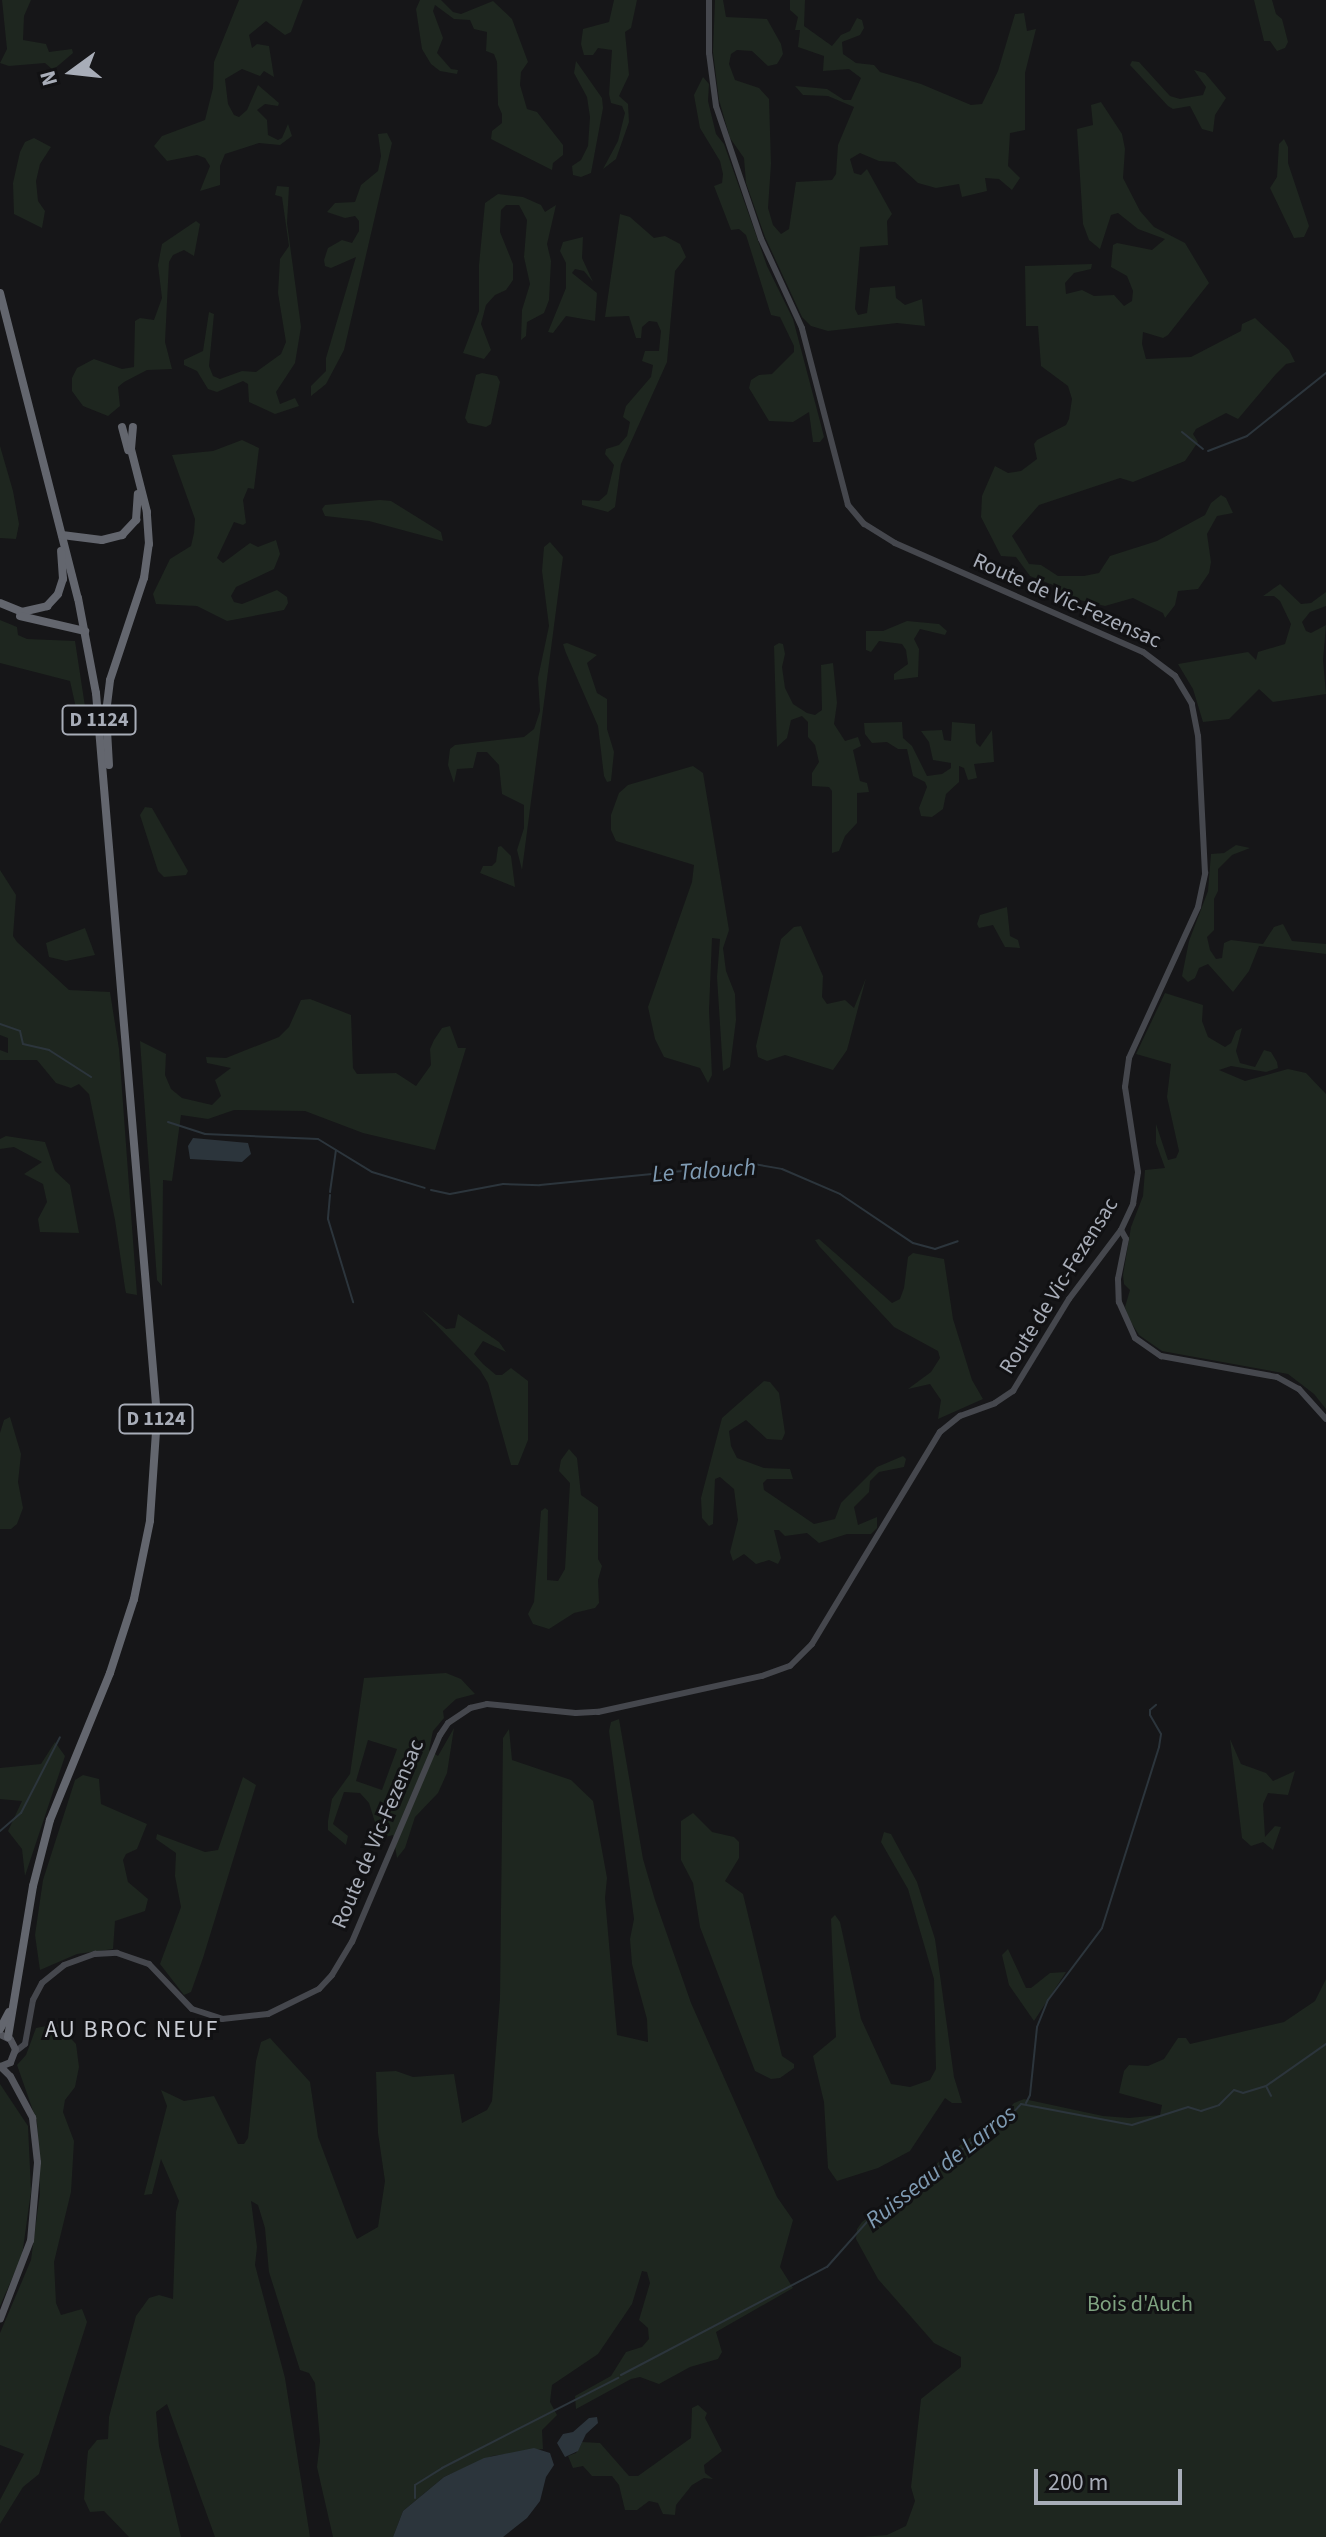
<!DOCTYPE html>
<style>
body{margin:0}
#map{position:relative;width:1326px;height:2537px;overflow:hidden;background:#161618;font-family:"Source Sans 3",sans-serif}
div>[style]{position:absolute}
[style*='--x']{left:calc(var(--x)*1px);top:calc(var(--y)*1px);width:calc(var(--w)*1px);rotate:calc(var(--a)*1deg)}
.green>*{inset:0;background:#1e261f}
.water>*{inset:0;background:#2c353c}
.stream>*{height:2px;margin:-1px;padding:0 1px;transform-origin:1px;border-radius:1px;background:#2c353c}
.secondary>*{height:6px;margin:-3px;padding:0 3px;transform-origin:3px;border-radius:3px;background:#45474d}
.primary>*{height:7px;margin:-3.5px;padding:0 3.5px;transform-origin:3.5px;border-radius:3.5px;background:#53555c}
.highway>*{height:8px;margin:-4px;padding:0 4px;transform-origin:4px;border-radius:4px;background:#63666e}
span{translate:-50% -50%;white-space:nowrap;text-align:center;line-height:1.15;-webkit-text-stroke:6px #111113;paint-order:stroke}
.shield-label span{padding:2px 6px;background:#111113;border:2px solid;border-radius:6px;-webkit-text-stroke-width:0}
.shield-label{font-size:20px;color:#a8adb8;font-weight:700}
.street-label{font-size:22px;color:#a8adb8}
.park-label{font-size:22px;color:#7fa381}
.water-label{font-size:24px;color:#7f9bb3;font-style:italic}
.neighbourhood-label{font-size:24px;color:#c9ccd4;letter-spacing:2px}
.north{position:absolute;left:32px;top:32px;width:80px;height:80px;-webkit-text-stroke:6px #111113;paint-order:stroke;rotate:255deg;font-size:22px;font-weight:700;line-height:32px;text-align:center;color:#a8adb8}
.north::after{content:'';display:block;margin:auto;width:28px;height:36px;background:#a8adb8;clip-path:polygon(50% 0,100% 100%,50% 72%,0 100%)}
.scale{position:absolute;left:1034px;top:2469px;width:148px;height:36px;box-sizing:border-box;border:4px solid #a8adb8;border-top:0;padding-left:10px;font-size:24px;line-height:28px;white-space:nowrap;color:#a8adb8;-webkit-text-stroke:6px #111113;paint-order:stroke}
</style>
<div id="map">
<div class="green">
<i style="clip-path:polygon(2px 0,31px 0,24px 16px,23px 40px,46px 44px,49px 52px,72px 49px,73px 53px,53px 70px,45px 63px,9px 66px,0 63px,7px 49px)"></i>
<i style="clip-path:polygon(239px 0,303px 0,291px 32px,285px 35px,266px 21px,249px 35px,252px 48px,257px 44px,269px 46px,274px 77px,264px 71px,260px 76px,242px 69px,225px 79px,228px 104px,234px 115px,239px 117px,247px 110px,258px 85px,279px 103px,278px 106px,265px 104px,257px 110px,267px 120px,268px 135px,278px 140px,282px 138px,288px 124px,292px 136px,280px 145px,259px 143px,225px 154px,220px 166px,220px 185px,200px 191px,210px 166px,205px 158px,197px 155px,167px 161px,154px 146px,162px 136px,205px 120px,213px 88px,214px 62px)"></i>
<i style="clip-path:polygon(420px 0,441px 0,453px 12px,461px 14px,493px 1px,512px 19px,528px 62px,521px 72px,520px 85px,527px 109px,537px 112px,563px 145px,563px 155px,553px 163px,552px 170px,491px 139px,492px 131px,502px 123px,502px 114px,498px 105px,497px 62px,494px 54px,486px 51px,487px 32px,474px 29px,470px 20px,454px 19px,435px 5px,433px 11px,443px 38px,437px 53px,451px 69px,458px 70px,457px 74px,440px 71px,431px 64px,422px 49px,416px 9px)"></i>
<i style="clip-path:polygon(614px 0,637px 0,631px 28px,625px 32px,629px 75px,619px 96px,628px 104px,629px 122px,616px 159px,603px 169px,618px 141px,625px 113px,622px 106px,611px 103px,609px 94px,612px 50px,598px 48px,593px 55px,584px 55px,581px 44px,583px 29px,609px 22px)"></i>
<i style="clip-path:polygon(715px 0,723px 0,726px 17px,767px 19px,781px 44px,783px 54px,777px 64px,768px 66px,752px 51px,737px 50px,731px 54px,729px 64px,735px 80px,759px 88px,769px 99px,771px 164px,768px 208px,773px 225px,781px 234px,789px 229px,796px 182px,832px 180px,836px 174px,838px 145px,854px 107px,828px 96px,803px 95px,795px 86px,827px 89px,844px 100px,851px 100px,861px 78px,849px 69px,823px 71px,824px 56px,798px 47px,800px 30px,795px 30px,798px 17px,790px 10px,790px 0,805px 0,804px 26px,832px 46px,841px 35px,850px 31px,857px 18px,862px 20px,864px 28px,860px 35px,842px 42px,843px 54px,856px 63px,874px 65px,880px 72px,921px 84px,971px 105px,982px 104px,998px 71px,1015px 14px,1024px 13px,1027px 31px,1036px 29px,1025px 73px,1025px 130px,1010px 133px,1008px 166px,1020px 178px,1012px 190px,999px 179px,985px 178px,987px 191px,962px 197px,959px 184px,936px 188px,918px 183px,895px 162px,879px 161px,860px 153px,850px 159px,854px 173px,861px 175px,867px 169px,892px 214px,887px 221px,888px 245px,860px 247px,855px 309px,858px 315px,867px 313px,870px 288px,895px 286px,896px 298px,905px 305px,922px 299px,925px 326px,897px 323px,828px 331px,811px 326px,802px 317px,765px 237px,746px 183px,744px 158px,730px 138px,719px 100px,713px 52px)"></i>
<i style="clip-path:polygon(1254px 0,1272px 0,1276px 14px,1282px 19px,1288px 42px,1285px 48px,1277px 51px,1270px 41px,1264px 41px)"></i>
<i style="clip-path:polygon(576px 61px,602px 98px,603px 108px,591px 173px,581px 177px,573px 175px,572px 166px,581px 160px,588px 146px,590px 117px,587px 97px,574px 73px)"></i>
<i style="clip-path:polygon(1132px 61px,1139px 62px,1170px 96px,1180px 99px,1203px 95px,1206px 87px,1194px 70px,1205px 73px,1226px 98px,1215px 115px,1213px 132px,1202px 129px,1190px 106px,1173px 109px,1168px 106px,1130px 65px)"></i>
<i style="clip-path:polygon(703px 77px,709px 84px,708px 101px,716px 134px,724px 144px,767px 266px,793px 319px,821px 425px,824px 437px,820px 442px,813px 442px,809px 412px,793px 422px,769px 421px,749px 388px,751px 380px,759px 375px,772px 374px,794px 352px,794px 346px,780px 317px,771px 315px,746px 235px,739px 229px,731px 230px,714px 186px,722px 183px,723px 174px,720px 161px,700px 128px,694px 95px)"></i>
<i style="clip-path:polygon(1101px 102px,1122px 134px,1125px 149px,1123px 178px,1140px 211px,1154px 227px,1185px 243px,1209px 283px,1168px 335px,1163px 338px,1143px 332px,1142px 344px,1146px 359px,1191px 357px,1241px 331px,1242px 324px,1255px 318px,1289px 350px,1295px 362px,1286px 364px,1276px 374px,1238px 419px,1226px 413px,1196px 429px,1193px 434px,1198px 442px,1185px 461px,1133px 482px,1120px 478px,1039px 505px,1012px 536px,1029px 564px,1041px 565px,1058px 576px,1084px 576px,1099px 573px,1110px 556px,1157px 541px,1205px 515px,1211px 503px,1221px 495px,1226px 498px,1233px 513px,1217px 516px,1207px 534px,1211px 562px,1209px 573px,1198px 589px,1178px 591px,1175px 605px,1165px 618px,1163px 613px,1133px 598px,1105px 606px,1059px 595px,1053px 585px,1030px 576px,1016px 557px,1001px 556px,981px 517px,982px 496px,995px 466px,1008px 473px,1021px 471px,1037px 459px,1034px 444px,1037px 440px,1066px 425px,1069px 419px,1072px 399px,1068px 386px,1041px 366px,1038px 326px,1026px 326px,1025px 266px,1092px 264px,1091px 269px,1074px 273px,1065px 283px,1066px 294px,1082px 290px,1094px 296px,1114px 295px,1124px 306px,1132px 301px,1133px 291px,1127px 276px,1111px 267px,1113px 245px,1117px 243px,1152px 250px,1165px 239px,1138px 229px,1118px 213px,1111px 215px,1100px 249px,1089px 240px,1083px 224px,1077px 129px,1093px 125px,1091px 105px)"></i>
<i style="clip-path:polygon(387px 133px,392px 143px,344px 350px,326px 384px,311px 396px,311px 386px,326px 371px,326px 358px,356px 257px,331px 268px,325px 266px,324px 260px,328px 248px,342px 240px,352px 243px,359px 231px,359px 221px,355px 216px,345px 218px,327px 212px,335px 203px,355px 202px,361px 185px,378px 171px,381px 156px,378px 134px)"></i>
<i style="clip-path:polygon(34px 138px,51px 147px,40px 164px,36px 181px,38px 201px,45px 211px,42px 228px,14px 214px,13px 183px,20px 152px,25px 142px)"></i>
<i style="clip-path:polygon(1284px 139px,1288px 147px,1288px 163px,1309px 226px,1304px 237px,1294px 238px,1270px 188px,1277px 177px,1279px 144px)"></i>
<i style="clip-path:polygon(277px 186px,289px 187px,287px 223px,301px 327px,295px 363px,276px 392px,280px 404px,295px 398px,299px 406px,275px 414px,249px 402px,248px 384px,243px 381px,217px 392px,208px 389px,197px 371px,184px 365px,184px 360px,203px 351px,209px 312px,214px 314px,209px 366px,213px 376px,220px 379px,242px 371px,256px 372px,281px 354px,286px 342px,278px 293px,280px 259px,289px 246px,282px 197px,275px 195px)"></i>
<i style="clip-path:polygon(498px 194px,523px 197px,541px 205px,545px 212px,556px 205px,547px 244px,551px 261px,549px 300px,544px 313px,527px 322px,526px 336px,521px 340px,522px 310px,530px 284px,524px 257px,527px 220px,519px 205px,506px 205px,501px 210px,500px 232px,513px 264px,513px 280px,506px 290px,495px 295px,486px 305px,481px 324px,491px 350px,484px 359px,463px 353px,479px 311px,479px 265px,485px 203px)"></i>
<i style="clip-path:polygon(620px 214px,630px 217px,654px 238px,665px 236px,680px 244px,686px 257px,675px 271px,667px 362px,621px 464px,615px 507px,608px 512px,582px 505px,582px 500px,599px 501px,607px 494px,614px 465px,605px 454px,606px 449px,619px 445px,627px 436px,630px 422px,623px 417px,626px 406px,651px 377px,653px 365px,642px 361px,645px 351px,659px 351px,661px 331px,657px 322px,649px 321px,642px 327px,641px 338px,636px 338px,629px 316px,605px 317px)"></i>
<i style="clip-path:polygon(196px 221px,200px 224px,194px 256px,184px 250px,173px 255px,169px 262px,165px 342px,172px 369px,147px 370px,124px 382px,118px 387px,120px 406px,108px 416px,83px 406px,72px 391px,72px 378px,77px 368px,94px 359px,122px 369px,134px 367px,135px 321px,140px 318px,154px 320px,162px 298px,158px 265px,162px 244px)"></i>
<i style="clip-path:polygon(583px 237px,582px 258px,593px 282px,584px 271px,575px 269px,572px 273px,597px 293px,595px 321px,566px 316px,553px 333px,548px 332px,566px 288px,566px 263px,560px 251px,563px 242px)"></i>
<i style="clip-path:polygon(482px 373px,497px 376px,500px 382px,491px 424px,486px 427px,468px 423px,465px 418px,476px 375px)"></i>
<i style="clip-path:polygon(242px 440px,259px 448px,254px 489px,248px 488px,243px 500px,246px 523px,243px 525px,234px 522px,217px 558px,223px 563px,250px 543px,258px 547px,276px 540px,280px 554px,274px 569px,236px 587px,231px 596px,234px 602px,242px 604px,277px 590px,287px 597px,288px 603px,284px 610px,227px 621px,197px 606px,156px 604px,153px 594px,170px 559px,191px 546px,194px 533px,195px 519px,172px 455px,213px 451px)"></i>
<i style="clip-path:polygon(0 446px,13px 491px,19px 524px,16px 539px,0 538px)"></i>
<i style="clip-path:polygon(380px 500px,391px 501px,441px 532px,443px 541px,369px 521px,325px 516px,322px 509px,325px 505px)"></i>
<i style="clip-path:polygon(550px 542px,563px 557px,522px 870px,517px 850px,524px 828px,524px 805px,502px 794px,499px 765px,487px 752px,477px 752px,473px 768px,457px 769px,454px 783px,448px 765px,450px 749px,455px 745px,524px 737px,534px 729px,540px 711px,538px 678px,549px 626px,542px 571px,544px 547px)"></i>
<i style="clip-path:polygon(1280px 584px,1301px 604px,1311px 603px,1326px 592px,1326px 606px,1310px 612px,1302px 622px,1306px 631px,1311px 633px,1326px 625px,1323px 660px,1326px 694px,1273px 702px,1259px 689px,1229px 719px,1203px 722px,1193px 689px,1178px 664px,1248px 652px,1256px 660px,1258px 652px,1285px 644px,1291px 624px,1280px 601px,1274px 596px,1263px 596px)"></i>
<i style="clip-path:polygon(0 620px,17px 627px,18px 635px,27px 639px,75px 641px,86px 713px,80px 714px,76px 708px,70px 681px,0 663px)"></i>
<i style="clip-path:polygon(907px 621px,939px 624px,947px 631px,945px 635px,920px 629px,914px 639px,919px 649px,918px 677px,894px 680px,894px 674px,908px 664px,906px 650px,902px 644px,879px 641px,871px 652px,866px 650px,866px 631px,883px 631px)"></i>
<i style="clip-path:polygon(567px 643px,597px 655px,587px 663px,597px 693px,607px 699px,607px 729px,614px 752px,611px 781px,607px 782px,604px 776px,598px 726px,566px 653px,563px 644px)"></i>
<i style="clip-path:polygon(779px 643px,783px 644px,785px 654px,782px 667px,785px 688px,793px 704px,807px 713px,815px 715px,822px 710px,821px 665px,833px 663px,837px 703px,834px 724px,845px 741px,858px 737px,861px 746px,853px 750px,860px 781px,867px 783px,869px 792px,857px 793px,857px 823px,845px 836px,839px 851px,832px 853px,832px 791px,829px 787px,812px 786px,812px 773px,819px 762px,815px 745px,808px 737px,808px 722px,802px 716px,791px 720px,787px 738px,777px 747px,774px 646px)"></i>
<i style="clip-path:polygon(902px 722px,903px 738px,912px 746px,927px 776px,942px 774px,951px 768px,951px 763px,933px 760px,929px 742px,921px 731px,942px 730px,944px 740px,951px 741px,952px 722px,975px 724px,976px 743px,980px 747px,992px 730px,994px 762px,974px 764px,977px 778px,968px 780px,964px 768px,959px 766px,959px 782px,946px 794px,943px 809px,932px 817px,921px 816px,919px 808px,927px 787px,925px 782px,913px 776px,907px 749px,898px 749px,887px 742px,872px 743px,865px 734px,864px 723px)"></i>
<i style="clip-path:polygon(693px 766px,703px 773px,729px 930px,723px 948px,726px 971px,735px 994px,736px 1020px,730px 1067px,723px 1071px,717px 977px,720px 939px,712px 938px,709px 1010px,712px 1075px,708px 1083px,700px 1068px,664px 1057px,655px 1039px,648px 1007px,692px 882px,694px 865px,616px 841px,611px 830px,611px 815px,619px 793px,628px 785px)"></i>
<i style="clip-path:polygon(145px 807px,152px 808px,188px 871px,186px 875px,164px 877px,158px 871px,140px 815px)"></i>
<i style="clip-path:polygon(1236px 845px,1250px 848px,1232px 855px,1218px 869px,1218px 891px,1214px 899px,1214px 930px,1207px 937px,1210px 950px,1216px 959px,1222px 958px,1224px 943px,1231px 940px,1263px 944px,1274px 927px,1283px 924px,1292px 941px,1326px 944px,1326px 954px,1259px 946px,1249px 971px,1233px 992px,1208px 964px,1199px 968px,1195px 978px,1188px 982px,1182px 976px,1189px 941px,1208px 891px,1211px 854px,1224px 853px)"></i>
<i style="clip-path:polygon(501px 846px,511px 856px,515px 887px,480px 873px,483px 866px,492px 866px,496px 862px,498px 847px)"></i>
<i style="clip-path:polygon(0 870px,16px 895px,13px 936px,17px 942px,69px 990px,110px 992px,119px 1049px,137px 1295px,126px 1293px,125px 1288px,115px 1220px,89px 1094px,79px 1084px,71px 1088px,56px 1083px,37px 1060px,0 1060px,0 1050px,8px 1053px,8px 1038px,0 1035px)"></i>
<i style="clip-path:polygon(1007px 907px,1010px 936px,1018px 940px,1020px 948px,1005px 947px,993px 925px,979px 928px,977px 924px,980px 915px)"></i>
<i style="clip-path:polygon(801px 926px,823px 976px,822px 997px,827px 1004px,845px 1000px,854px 1008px,866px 978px,847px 1050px,833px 1070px,785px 1055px,767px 1061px,758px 1057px,756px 1046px,781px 939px,794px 927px)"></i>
<i style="clip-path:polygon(85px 928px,95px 955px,66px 961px,49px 957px,46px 943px)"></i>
<i style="clip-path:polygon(1165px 993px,1203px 1005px,1202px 1021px,1208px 1037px,1225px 1047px,1231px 1043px,1236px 1031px,1242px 1028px,1236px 1051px,1240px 1063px,1255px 1067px,1264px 1050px,1271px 1052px,1277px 1062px,1278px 1068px,1266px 1072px,1231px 1066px,1219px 1070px,1245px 1081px,1288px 1069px,1306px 1073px,1326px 1094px,1326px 1409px,1314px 1394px,1288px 1374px,1162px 1351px,1139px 1335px,1129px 1319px,1125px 1307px,1130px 1290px,1124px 1284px,1123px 1275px,1131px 1227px,1143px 1196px,1145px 1170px,1165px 1168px,1156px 1143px,1156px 1124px,1168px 1160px,1176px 1158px,1179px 1151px,1167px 1097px,1171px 1064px,1136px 1054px)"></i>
<i style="clip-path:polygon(310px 999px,351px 1015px,353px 1068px,357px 1074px,396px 1073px,416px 1086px,431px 1065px,430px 1049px,434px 1040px,442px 1028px,450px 1026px,458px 1048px,466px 1048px,435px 1150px,363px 1133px,305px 1111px,234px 1110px,208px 1119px,181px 1115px,172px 1181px,163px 1180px,162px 1286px,157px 1280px,140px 1041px,166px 1054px,165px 1075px,171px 1089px,182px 1098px,212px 1105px,221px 1096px,215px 1080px,231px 1068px,207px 1063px,206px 1057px,226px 1058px,279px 1037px,289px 1027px,301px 1000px)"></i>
<i style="clip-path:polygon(6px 1136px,45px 1142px,55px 1171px,70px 1185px,79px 1233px,40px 1232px,38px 1219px,47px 1202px,43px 1184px,24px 1174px,42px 1162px,14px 1147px,0 1149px,0 1139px)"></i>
<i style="clip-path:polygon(819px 1239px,892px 1303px,900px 1299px,904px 1288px,908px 1257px,913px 1253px,944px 1259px,953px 1319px,972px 1380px,983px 1399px,938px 1419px,941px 1400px,930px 1384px,908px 1389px,931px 1372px,940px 1358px,938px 1351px,894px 1327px,819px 1246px,815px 1240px)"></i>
<i style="clip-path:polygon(422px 1310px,446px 1329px,455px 1328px,458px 1314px,499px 1342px,506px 1352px,483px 1341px,474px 1354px,483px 1364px,496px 1375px,502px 1375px,511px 1368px,528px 1381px,528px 1440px,518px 1465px,511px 1465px,488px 1383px,480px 1370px)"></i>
<i style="clip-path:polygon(764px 1381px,770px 1382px,779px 1393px,785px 1433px,782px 1440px,767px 1439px,746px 1420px,729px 1431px,731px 1446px,737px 1458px,764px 1468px,790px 1469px,793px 1479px,767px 1479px,763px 1483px,764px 1490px,814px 1524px,835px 1519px,841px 1503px,877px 1467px,903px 1456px,906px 1459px,904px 1467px,879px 1472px,870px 1481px,869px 1492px,854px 1507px,858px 1525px,877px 1517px,877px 1528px,871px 1534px,847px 1534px,819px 1543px,807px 1533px,785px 1536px,779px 1530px,774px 1530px,781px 1558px,778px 1564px,769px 1560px,756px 1564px,744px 1554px,733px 1561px,730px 1552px,738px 1520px,734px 1489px,720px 1477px,715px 1479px,713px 1524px,709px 1526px,702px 1518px,701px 1498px,722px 1418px)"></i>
<i style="clip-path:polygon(10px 1417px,21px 1454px,18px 1482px,23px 1508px,17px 1524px,11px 1529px,0 1529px,0 1433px,4px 1420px)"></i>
<i style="clip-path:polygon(569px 1449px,577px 1458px,581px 1495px,598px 1507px,598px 1559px,602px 1566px,598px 1580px,599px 1603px,595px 1608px,574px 1613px,549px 1629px,533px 1624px,528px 1614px,534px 1602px,541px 1511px,545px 1508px,548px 1510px,547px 1580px,558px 1581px,565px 1569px,570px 1483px,559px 1471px,561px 1460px)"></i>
<i style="clip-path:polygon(evenodd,446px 1673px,461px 1679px,475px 1694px,456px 1699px,443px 1711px,444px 1718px,433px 1731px,429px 1750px,438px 1756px,454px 1728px,447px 1773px,438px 1793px,415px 1817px,405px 1848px,397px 1858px,393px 1835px,386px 1837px,378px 1832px,369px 1803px,360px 1793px,344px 1792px,333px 1824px,348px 1836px,346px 1845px,328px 1830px,328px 1821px,332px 1799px,350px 1774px,364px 1678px,446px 1673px,368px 1740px,397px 1749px,382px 1790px,356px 1781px,368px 1740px)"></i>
<i style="clip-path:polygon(619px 1719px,643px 1859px,655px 1900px,691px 2003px,777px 2197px,793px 2220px,780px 2267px,793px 2288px,716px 2332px,722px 2352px,718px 2359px,690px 2367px,659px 2384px,640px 2377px,631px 2379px,576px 2409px,575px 2396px,611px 2376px,626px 2352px,642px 2347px,649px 2339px,648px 2328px,639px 2320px,650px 2283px,647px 2272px,642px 2271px,632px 2304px,598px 2354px,552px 2385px,550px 2402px,557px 2415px,542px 2430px,543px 2449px,492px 2456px,444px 2477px,403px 2511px,393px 2537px,333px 2537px,317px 2467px,320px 2441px,315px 2383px,309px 2373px,300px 2370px,269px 2272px,265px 2228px,258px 2205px,251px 2201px,257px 2247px,255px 2265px,285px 2378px,310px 2537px,215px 2537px,167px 2404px,156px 2412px,159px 2446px,181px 2537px,129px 2537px,104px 2511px,90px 2512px,84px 2499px,87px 2461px,88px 2451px,97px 2440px,108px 2439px,109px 2417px,136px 2316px,149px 2298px,159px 2295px,173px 2299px,176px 2212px,179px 2201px,161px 2159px,152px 2194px,144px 2195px,167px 2106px,161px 2090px,184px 2101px,214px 2096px,238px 2144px,244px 2144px,248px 2138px,256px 2061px,261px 2042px,270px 2038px,310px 2082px,318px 2137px,354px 2233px,357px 2239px,378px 2227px,385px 2181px,378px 2133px,376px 2072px,396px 2071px,413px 2077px,454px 2074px,462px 2123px,487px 2110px,492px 2101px,500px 1998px,503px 1738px,509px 1729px,512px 1760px,571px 1780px,593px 1801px,607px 1878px,605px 1898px,617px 2035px,648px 2042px,647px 2019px,632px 1964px,630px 1939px,634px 1919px,609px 1731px,611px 1722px)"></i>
<i style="clip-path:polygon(1230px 1739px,1241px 1764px,1266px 1773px,1273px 1781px,1295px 1771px,1288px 1795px,1268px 1793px,1263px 1804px,1265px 1837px,1275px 1826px,1281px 1827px,1273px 1850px,1263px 1842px,1251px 1846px,1242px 1838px)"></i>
<i style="clip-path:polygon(55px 1742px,65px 1756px,25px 1876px,22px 1849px,8px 1831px,22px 1801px,0 1799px,0 1768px,41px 1764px)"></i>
<i style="clip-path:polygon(83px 1775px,99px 1779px,101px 1804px,147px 1824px,137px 1849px,126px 1854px,123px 1860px,128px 1882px,148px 1899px,145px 1911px,115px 1921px,113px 1949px,77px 1954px,40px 1970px,35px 1935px,43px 1880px,75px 1780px)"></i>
<i style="clip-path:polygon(243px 1777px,256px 1785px,203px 1958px,191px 1992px,184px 1995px,160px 1964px,181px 1907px,175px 1876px,176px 1853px,156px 1839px,157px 1834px,205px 1852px,218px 1850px)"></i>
<i style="clip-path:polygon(693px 1813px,712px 1832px,734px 1837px,739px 1842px,739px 1858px,725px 1881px,743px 1894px,782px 2056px,794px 2064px,794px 2068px,780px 2078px,771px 2079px,755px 2071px,700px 1927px,693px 1883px,681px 1860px,681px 1821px)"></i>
<i style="clip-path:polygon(884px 1832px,891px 1834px,917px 1882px,935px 1939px,954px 2077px,962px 2103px,952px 2103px,945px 2098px,910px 2151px,878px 2168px,837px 2181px,828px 2168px,824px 2102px,813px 2056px,836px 2037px,831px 1919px,835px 1915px,840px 1922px,861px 2019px,891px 2084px,910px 2087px,930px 2080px,936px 2069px,934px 1979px,908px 1889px,881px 1842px)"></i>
<i style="clip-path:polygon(1008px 1949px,1026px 1988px,1031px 1988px,1050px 1973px,1066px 1972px,1034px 2021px,1009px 1985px,1002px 1955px)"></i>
<i style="clip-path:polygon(1326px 1979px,1326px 2537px,862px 2537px,887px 2535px,906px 2526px,915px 2501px,911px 2487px,921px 2399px,961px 2367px,961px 2357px,934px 2343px,878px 2279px,856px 2239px,857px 2229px,862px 2222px,981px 2129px,992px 2128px,1014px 2103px,1024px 2099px,1103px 2116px,1129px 2118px,1160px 2115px,1162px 2105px,1119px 2093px,1124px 2071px,1129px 2065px,1148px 2066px,1164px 2059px,1178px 2038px,1186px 2038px,1190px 2044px,1284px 2022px,1315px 2001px)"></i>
<i style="clip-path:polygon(57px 2024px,76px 2044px,79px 2067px,75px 2087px,65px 2100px,63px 2112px,74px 2141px,71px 2192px,54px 2262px,56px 2303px,61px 2315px,82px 2309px,87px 2322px,39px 2474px,23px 2487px,0 2524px,0 2500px,24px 2454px,0 2445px,0 2333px,31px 2260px,40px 2193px,37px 2122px,17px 2065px,26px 2055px,36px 2028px)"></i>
<i style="clip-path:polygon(0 2084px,28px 2126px,31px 2191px,22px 2256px,0 2306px)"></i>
<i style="clip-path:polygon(698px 2405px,707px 2413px,705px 2418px,722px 2451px,704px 2465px,705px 2473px,713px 2479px,704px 2478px,692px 2485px,676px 2505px,675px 2515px,663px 2514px,658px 2503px,649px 2501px,637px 2510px,625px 2510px,619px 2485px,612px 2476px,592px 2476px,583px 2466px,573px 2468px,568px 2456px,576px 2453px,582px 2442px,600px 2443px,629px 2476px,638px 2476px,691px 2438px,692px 2408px)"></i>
</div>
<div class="water">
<i style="clip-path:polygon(193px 1138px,248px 1143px,251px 1154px,242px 1162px,190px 1159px,188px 1146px)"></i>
<i style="clip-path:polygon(597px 2417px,598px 2423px,586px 2434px,578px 2451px,565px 2457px,557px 2443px,563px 2434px,573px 2432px,589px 2418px)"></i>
<i style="clip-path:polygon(534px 2448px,550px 2453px,554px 2465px,546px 2477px,540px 2501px,527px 2518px,503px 2537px,393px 2537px,403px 2511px,444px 2477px,484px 2458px)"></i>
</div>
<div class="stream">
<i style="--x:1182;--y:432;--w:27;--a:39"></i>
<i style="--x:1208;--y:451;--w:42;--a:-21"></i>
<i style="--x:1247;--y:436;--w:101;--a:-38.6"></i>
<i style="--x:0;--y:1024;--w:21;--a:19"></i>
<i style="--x:20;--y:1031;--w:13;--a:77"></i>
<i style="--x:23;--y:1044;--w:27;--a:13"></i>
<i style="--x:49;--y:1050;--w:50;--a:32.7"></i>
<i style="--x:168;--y:1122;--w:39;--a:18"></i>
<i style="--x:205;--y:1134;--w:113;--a:2.5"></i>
<i style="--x:318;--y:1139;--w:63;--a:31.4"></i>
<i style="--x:372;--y:1172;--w:55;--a:16.8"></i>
<i style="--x:431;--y:1190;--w:19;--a:12"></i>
<i style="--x:450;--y:1194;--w:54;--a:-10.7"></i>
<i style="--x:503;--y:1184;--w:37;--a:2"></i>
<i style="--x:540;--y:1185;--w:215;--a:-5.6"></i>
<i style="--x:754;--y:1164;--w:28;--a:10"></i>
<i style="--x:782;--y:1169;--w:63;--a:23.3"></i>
<i style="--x:840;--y:1194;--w:88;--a:33.9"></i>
<i style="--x:913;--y:1243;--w:23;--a:15"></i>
<i style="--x:935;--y:1249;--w:24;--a:-19"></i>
<i style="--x:330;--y:1192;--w:42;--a:-81.9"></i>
<i style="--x:330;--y:1195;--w:24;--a:95"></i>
<i style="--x:328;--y:1219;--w:87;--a:73.2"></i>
<i style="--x:0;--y:1831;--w:28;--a:-41"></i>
<i style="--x:21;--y:1813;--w:85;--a:-62.8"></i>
<i style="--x:1266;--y:2086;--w:11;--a:63"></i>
<i style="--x:1026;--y:2103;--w:9;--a:-63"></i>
<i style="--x:1030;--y:2095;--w:68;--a:-84.1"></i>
<i style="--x:1037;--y:2027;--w:29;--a:-68"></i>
<i style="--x:1048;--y:2000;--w:90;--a:-53.1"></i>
<i style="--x:1102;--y:1928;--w:190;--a:-72.5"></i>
<i style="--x:1159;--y:1747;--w:13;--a:-81"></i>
<i style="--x:1161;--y:1734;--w:22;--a:-120"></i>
<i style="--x:1150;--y:1715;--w:5;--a:-90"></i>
<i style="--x:1150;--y:1710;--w:8;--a:-40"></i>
<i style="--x:621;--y:2375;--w:233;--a:-27.7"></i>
<i style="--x:827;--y:2267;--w:71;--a:-48.4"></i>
<i style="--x:874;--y:2214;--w:127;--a:-36.3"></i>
<i style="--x:976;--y:2139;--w:22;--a:-22"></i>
<i style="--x:996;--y:2131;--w:37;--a:-47"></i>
<i style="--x:1021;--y:2104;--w:113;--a:10.7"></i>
<i style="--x:1132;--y:2125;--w:59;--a:-17.8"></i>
<i style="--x:1188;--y:2107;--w:14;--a:17"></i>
<i style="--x:1201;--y:2111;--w:19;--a:-18"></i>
<i style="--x:1219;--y:2105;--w:21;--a:-45"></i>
<i style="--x:1234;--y:2090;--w:9;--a:18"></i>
<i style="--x:1243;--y:2093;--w:24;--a:-17"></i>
<i style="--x:1266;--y:2086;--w:73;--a:-35"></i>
<i style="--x:415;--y:2498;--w:13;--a:-90"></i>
<i style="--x:415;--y:2485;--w:32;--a:-32"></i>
<i style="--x:442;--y:2468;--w:198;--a:-27.1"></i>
</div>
<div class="secondary">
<i style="--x:1121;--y:1230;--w:10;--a:61"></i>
<i style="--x:1126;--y:1239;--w:41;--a:101.3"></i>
<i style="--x:1118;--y:1279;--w:23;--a:88"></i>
<i style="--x:1119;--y:1302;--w:39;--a:66"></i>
<i style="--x:1135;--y:1338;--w:32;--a:35"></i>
<i style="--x:1161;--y:1356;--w:118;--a:10.3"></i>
<i style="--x:1277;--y:1377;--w:25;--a:29"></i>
<i style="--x:1299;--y:1389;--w:40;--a:48"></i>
<i style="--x:15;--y:2052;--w:13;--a:-39"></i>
<i style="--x:25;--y:2044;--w:45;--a:-79.7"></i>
<i style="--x:33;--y:2000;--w:19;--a:-62"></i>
<i style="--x:42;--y:1983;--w:28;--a:-39"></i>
<i style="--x:64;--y:1965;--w:33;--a:-20"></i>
<i style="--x:95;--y:1954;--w:22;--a:-3"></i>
<i style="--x:117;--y:1953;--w:34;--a:19"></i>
<i style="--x:149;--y:1964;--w:62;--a:46.3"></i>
<i style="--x:192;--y:2009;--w:32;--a:18"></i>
<i style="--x:222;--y:2019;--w:46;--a:-6.2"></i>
<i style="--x:268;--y:2014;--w:57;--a:-26.1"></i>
<i style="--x:319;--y:1989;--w:19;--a:-47"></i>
<i style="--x:332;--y:1975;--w:39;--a:-59"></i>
<i style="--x:352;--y:1942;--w:225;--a:-67"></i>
<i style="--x:440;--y:1735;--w:14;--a:-56"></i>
<i style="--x:448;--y:1723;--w:27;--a:-34"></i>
<i style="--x:470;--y:1708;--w:17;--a:-13"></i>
<i style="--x:487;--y:1704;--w:89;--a:5.8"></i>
<i style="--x:576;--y:1713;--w:22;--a:-3"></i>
<i style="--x:598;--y:1712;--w:168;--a:-12.4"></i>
<i style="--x:762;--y:1676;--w:30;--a:-20"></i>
<i style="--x:790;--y:1666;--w:31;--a:-45"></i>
<i style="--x:812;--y:1644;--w:248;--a:-58.9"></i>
<i style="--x:940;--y:1432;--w:26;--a:-39"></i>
<i style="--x:960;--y:1416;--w:37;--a:-20"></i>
<i style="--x:995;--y:1403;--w:22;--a:-34"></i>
<i style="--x:1013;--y:1391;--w:108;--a:-58.7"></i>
<i style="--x:1069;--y:1299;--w:86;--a:-53"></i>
<i style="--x:1121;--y:1230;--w:29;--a:-65"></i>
<i style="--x:1133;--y:1204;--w:32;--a:-81"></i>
<i style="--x:1138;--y:1172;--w:86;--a:-98.7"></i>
<i style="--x:1125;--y:1087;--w:29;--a:-82"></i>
<i style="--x:1129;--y:1058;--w:166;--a:-65.4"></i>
<i style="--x:1198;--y:907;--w:35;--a:-78"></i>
<i style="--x:1205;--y:873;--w:137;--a:-92.9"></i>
<i style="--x:1198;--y:736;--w:33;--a:-101"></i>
<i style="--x:1192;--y:704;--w:33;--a:-121"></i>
<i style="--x:1175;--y:676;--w:40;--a:-143"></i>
<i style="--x:1143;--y:652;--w:271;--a:-156.3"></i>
<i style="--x:895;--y:543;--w:36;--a:-148"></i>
<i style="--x:864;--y:524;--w:25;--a:-130"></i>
<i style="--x:848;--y:505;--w:183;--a:-104.6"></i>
<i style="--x:802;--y:328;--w:98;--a:-114.7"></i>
<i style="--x:761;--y:239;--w:140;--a:-108.7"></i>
<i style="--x:716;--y:106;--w:53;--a:-97.5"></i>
<i style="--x:709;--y:53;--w:53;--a:-90"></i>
</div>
<div class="primary">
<i style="--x:0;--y:2034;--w:11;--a:27"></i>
<i style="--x:10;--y:2039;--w:11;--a:63"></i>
<i style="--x:15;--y:2049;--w:14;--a:111"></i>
<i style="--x:10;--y:2062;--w:11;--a:158"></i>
<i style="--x:0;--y:2066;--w:14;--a:45"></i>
<i style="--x:10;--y:2076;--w:47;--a:61.8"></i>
<i style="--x:32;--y:2117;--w:45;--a:83.7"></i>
<i style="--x:37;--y:2162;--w:78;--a:95.1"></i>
<i style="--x:30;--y:2240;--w:84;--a:111"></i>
</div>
<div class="highway">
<i style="--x:0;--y:293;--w:315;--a:75.7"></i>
<i style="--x:78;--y:598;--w:97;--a:79.3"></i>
<i style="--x:96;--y:693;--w:727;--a:85.18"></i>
<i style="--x:157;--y:1417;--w:104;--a:93.9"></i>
<i style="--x:150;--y:1521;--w:80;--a:101.6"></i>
<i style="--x:134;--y:1599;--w:78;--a:108"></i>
<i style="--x:110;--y:1673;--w:159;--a:112.2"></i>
<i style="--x:50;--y:1820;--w:68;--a:104.4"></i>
<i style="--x:33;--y:1886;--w:153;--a:99.4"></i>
<i style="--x:122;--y:427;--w:24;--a:75"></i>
<i style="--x:62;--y:535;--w:40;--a:7.1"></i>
<i style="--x:102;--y:540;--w:21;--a:-14"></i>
<i style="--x:122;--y:535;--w:21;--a:-47"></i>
<i style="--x:136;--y:520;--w:26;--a:-86"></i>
<i style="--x:0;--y:603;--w:24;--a:22"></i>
<i style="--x:22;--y:612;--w:26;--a:-13"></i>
<i style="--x:47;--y:606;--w:16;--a:-47"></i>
<i style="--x:58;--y:594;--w:16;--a:-72"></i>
<i style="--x:63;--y:579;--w:28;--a:-94"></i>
<i style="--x:20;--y:616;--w:67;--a:13"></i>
<i style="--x:109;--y:765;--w:52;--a:-93.3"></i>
<i style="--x:106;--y:713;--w:33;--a:-83"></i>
<i style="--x:110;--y:680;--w:108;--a:-71.6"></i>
<i style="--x:144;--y:578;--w:34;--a:-82"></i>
<i style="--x:149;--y:544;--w:32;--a:-94"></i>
<i style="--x:147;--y:512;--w:65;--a:-104.3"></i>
<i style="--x:131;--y:449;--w:22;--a:-85"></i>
<i style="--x:0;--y:2029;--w:19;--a:-62"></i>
</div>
<div class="shield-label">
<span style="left:99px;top:720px">D 1124</span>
<span style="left:156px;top:1419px">D 1124</span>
</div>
<div class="street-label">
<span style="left:1067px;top:601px;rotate:24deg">Route de Vic-Fezensac</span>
<span style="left:1059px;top:1286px;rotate:-58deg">Route de Vic-Fezensac</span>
<span style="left:378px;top:1834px;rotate:-67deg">Route de Vic-Fezensac</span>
</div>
<div class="park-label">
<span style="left:1140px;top:2305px">Bois d'Auch</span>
</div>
<div class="water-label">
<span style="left:704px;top:1171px;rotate:-4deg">Le Talouch</span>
<span style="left:941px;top:2167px;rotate:-38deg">Ruisseau de Larros</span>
</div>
<div class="neighbourhood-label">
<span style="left:132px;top:2030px">AU BROC NEUF</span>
</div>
<div class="north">N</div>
<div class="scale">200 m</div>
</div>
